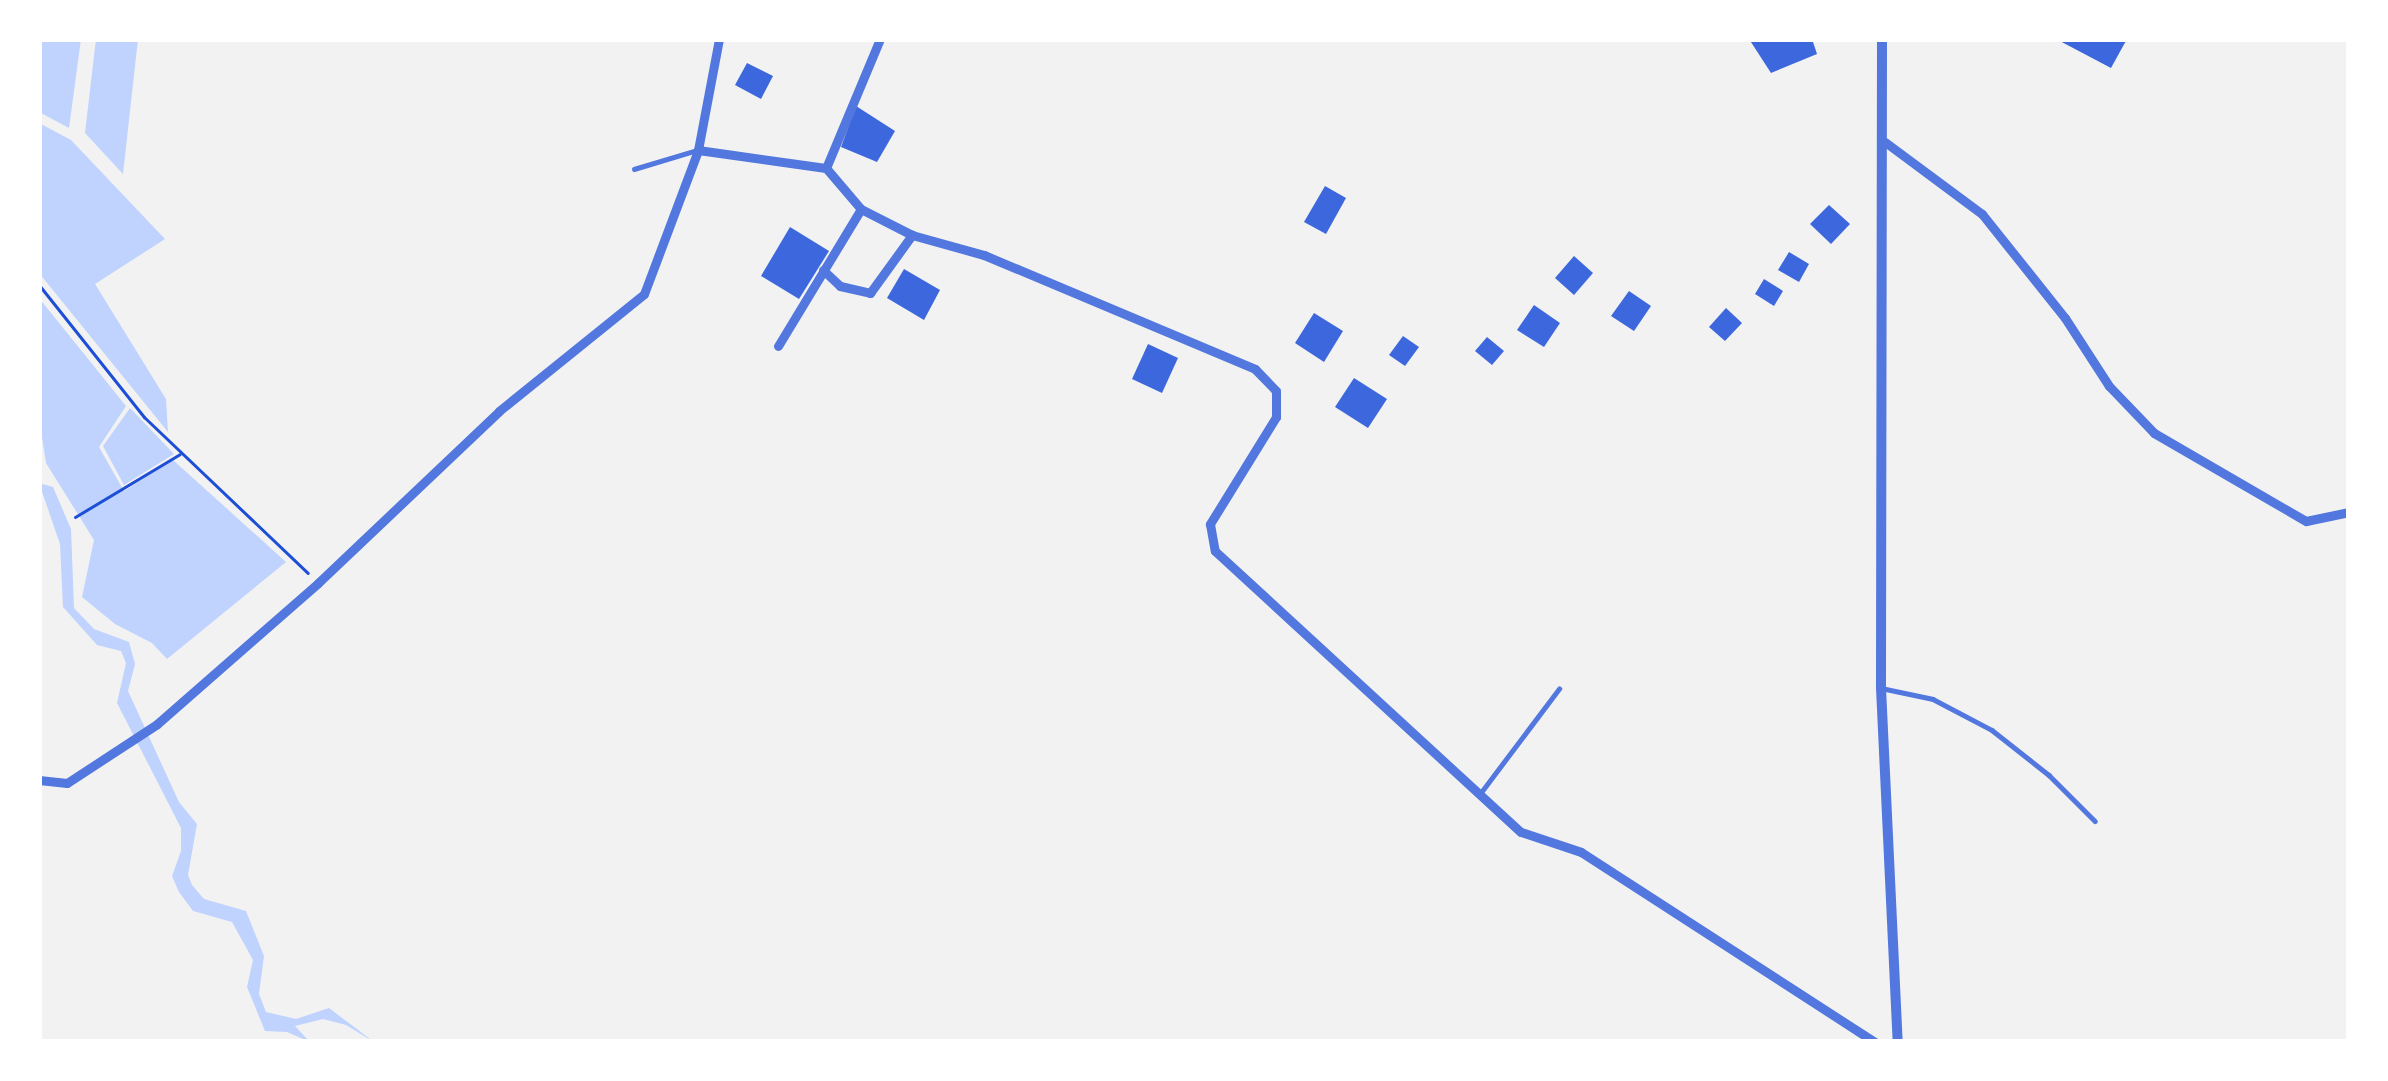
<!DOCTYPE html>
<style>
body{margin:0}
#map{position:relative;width:2388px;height:1081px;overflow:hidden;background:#f2f2f2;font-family:Inter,sans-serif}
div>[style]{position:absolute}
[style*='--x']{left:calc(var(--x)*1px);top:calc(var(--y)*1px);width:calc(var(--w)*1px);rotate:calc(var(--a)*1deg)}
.water>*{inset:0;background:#bfd3fe}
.building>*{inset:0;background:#3d67dc}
.path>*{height:3px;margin:-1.5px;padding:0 1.5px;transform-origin:1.5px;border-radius:1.5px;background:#1d4ed8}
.service>*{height:4.5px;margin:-2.25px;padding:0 2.25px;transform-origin:2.25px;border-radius:2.25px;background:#5277de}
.minor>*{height:9px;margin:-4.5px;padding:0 4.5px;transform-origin:4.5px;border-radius:4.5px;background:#5277de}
.tertiary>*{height:10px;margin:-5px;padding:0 5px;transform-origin:5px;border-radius:5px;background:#5277de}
span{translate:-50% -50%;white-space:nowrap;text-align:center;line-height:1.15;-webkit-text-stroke:9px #fff;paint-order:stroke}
.frame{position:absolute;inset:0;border:42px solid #fff;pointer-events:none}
</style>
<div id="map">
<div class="water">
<i style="clip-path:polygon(39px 39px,81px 39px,69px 128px,39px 112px)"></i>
<i style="clip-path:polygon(96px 39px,138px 39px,123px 174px,85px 133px)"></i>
<i style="clip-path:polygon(39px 123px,71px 140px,165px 239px,95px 284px,166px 399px,168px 432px,39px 273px)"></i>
<i style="clip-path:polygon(39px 298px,126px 406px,99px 447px,124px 491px,173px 460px,286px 562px,167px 659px,152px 643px,115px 624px,82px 597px,94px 540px,46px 463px,39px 418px)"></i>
<i style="clip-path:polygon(130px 408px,174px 454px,124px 485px,103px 446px)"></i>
<i style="clip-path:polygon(39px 483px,53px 487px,71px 529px,74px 608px,94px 629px,129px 642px,135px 664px,128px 691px,179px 802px,197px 824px,188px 875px,192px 885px,204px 899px,246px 911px,264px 956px,259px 994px,266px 1012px,296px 1019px,329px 1008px,374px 1042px,346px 1025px,323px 1019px,295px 1026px,310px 1042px,287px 1032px,265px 1031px,247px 987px,253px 960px,232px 922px,193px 911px,179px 892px,172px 876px,181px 851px,181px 828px,117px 703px,126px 663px,121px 651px,97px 645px,63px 607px,60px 544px)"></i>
</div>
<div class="building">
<i style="clip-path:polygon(1749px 39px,1812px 39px,1817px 54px,1771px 73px)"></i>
<i style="clip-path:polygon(2056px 39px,2127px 39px,2111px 68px)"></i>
<i style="clip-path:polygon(747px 63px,773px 76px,761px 99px,735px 85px)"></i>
<i style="clip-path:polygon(856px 106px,895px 131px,877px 162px,841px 147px)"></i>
<i style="clip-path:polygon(1325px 186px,1346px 198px,1326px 234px,1304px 222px)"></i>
<i style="clip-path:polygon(1829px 205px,1850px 224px,1831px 244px,1810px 224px)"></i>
<i style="clip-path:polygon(790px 227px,829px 251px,799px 299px,761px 276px)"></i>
<i style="clip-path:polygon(1789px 252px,1809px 264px,1799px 282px,1778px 270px)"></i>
<i style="clip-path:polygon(1574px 256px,1593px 273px,1574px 295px,1555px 278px)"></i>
<i style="clip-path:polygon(904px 269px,940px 290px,924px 320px,887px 298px)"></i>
<i style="clip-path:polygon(1764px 279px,1783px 291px,1774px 306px,1755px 294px)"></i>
<i style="clip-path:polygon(1629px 291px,1651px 306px,1634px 331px,1611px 316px)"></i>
<i style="clip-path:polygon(1534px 305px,1560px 323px,1544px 347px,1517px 330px)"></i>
<i style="clip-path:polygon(1726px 308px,1742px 323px,1725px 341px,1709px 327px)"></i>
<i style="clip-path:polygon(1314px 313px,1343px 331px,1324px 362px,1295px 343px)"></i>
<i style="clip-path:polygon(1403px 336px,1419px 347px,1405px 366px,1389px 355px)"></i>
<i style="clip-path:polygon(1487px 337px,1504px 351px,1492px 365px,1475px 351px)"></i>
<i style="clip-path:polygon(1148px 344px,1178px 358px,1162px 393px,1132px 379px)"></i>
<i style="clip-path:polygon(1354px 378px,1387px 399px,1368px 428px,1335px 407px)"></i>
</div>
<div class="path">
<i style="--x:39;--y:285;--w:169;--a:51.5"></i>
<i style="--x:144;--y:417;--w:226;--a:43.6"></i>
<i style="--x:75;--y:517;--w:122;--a:-31"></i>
</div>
<div class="service">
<i style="--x:634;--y:169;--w:66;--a:-16.8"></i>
<i style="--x:1881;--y:688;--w:53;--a:11.9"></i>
<i style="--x:1933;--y:699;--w:67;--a:27.7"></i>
<i style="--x:1992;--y:730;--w:73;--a:38.3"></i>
<i style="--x:2049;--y:775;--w:65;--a:45"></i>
<i style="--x:1482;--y:791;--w:128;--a:-53"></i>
</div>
<div class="minor">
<i style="--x:1885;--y:142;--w:121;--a:36.6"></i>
<i style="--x:1982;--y:214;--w:133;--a:51.4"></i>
<i style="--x:2065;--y:318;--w:81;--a:57.1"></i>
<i style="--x:2109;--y:386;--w:65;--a:46.2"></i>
<i style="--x:2154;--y:433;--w:176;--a:30.1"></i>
<i style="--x:2306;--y:521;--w:44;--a:-11.8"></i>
<i style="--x:698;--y:150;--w:113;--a:-79.3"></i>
<i style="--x:826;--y:168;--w:140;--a:-67.3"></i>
<i style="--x:823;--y:270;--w:23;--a:43"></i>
<i style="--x:840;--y:286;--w:31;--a:13"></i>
<i style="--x:870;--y:293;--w:72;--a:-54.1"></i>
<i style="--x:778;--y:346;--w:160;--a:-58.8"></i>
<i style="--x:39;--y:780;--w:28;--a:6"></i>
<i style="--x:67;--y:783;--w:108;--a:-33.2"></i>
<i style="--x:157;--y:724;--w:214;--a:-41.2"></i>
<i style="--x:318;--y:583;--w:250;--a:-43.5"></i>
<i style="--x:499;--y:411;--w:186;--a:-38.9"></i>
<i style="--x:644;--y:294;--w:154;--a:-69.4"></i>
<i style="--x:698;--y:150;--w:129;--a:8"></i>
<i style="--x:826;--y:168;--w:54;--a:49.5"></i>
<i style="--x:861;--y:209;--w:57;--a:27"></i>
<i style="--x:912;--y:235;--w:75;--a:15.5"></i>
<i style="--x:984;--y:255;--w:294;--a:22.8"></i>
<i style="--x:1255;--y:369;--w:30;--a:46"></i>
<i style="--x:1276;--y:391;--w:26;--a:90"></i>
<i style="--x:1276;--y:417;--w:126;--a:121.7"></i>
<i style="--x:1210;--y:524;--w:27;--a:80"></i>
<i style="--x:1215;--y:551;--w:415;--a:42.6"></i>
<i style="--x:1521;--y:832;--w:63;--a:18.4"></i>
<i style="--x:1581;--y:852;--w:350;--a:32.9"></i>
</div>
<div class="tertiary">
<i style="--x:1882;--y:39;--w:649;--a:90.09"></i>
<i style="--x:1881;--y:688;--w:354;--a:87.3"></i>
</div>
<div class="frame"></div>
</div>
